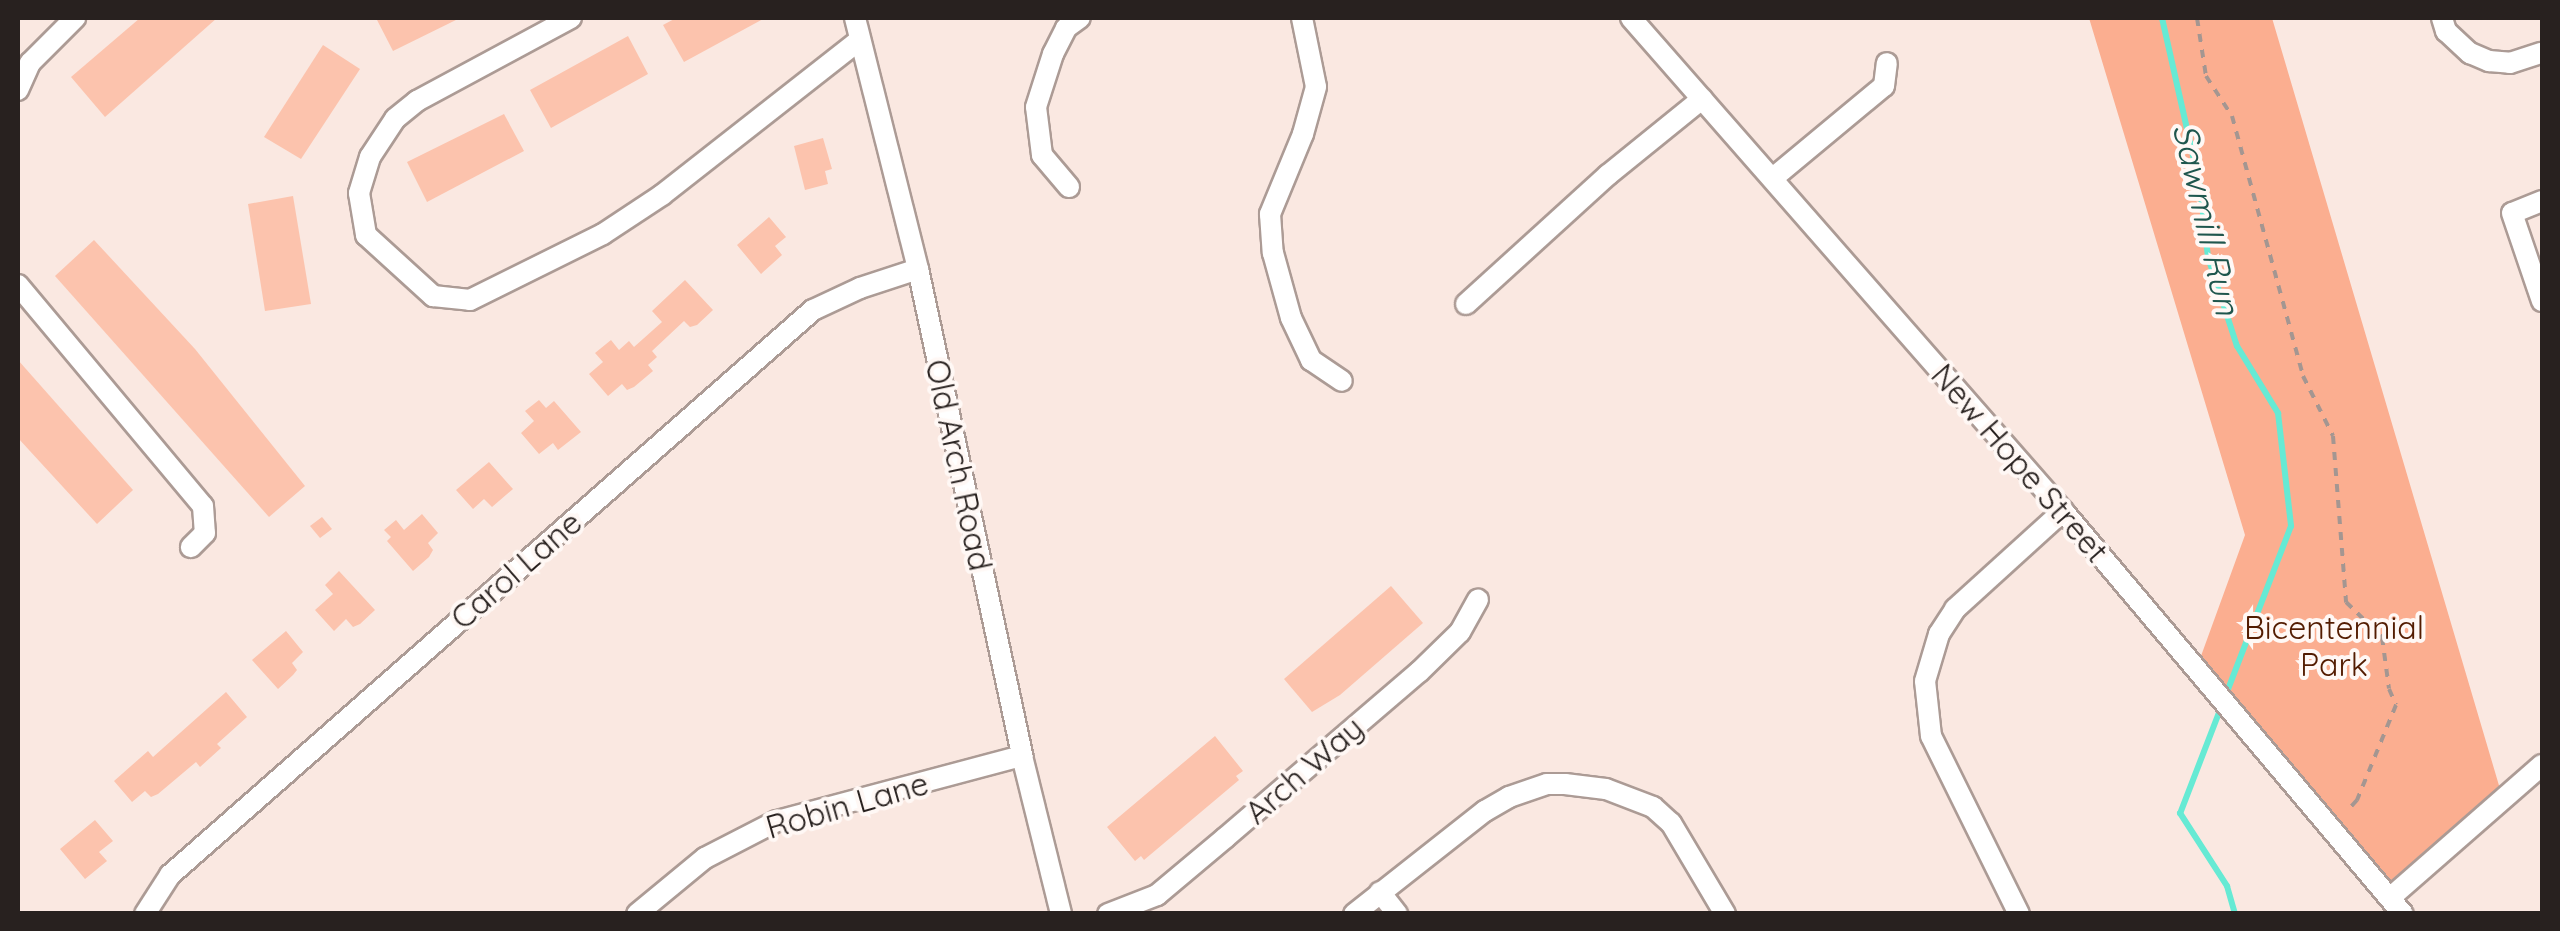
<!DOCTYPE html>
<style>
body{margin:0}
#map{position:relative;width:2560px;height:931px;overflow:hidden;background:#fae8e1;font-family:Quicksand,sans-serif}
div>[style]{position:absolute}
[style*='--x']{left:calc(var(--x)*1px);top:calc(var(--y)*1px);width:calc(var(--w)*1px);rotate:calc(var(--a)*1deg)}
.green>*{inset:0;background:#fbae90}
.stream>*{height:6px;margin:-3px;padding:0 3px;transform-origin:3px;border-radius:3px;background:#66ead4}
.building>*{inset:0;background:#fcc3ad}
.path>*{height:4px;margin-top:-2px;transform-origin:0;background:repeating-linear-gradient(90deg,#a49691 0 8px,transparent 0 16px)}
.roads{filter:drop-shadow(2px 0 #ac9b95) drop-shadow(-2px 0 #ac9b95) drop-shadow(0 2px #ac9b95) drop-shadow(0 -2px #ac9b95)}
.minor>*{height:20px;margin:-10px;padding:0 10px;transform-origin:10px;border-radius:10px;background:#fff}
span{translate:-50% -50%;white-space:nowrap;text-align:center;line-height:1.15;-webkit-text-stroke:8px #fff8f5;paint-order:stroke}
.street-label{font-size:32px;color:#28211f}
.park-label{font-size:32px;color:#531c01}
.water-label{font-size:35px;color:#1f564d;font-style:italic}
.frame{position:absolute;inset:0;border:20px solid #28211f;pointer-events:none}
</style>
<div id="map">
<div class="green">
<i style="clip-path:polygon(2089px 18px,2272px 18px,2503px 799px,2390px 898px,2197px 667px,2245px 535px)"></i>
</div>
<div class="stream">
<i style="--x:2162;--y:18;--w:173;--a:77.3"></i>
<i style="--x:2200;--y:187;--w:70;--a:83.5"></i>
<i style="--x:2208;--y:257;--w:94;--a:72"></i>
<i style="--x:2237;--y:346;--w:79;--a:58.5"></i>
<i style="--x:2278;--y:413;--w:114;--a:83.4"></i>
<i style="--x:2291;--y:526;--w:308;--a:111.1"></i>
<i style="--x:2180;--y:813;--w:87;--a:57.2"></i>
<i style="--x:2227;--y:886;--w:29;--a:74"></i>
</div>
<div class="building">
<i style="clip-path:polygon(140px 18px,217px 18px,105px 117px,71px 77px)"></i>
<i style="clip-path:polygon(376px 18px,460px 18px,393px 51px)"></i>
<i style="clip-path:polygon(676px 18px,765px 18px,684px 62px,663px 25px)"></i>
<i style="clip-path:polygon(628px 36px,648px 74px,551px 128px,530px 90px)"></i>
<i style="clip-path:polygon(323px 45px,360px 69px,301px 159px,264px 137px)"></i>
<i style="clip-path:polygon(504px 114px,524px 151px,427px 202px,407px 162px)"></i>
<i style="clip-path:polygon(823px 138px,832px 169px,825px 171px,828px 184px,805px 190px,794px 146px)"></i>
<i style="clip-path:polygon(293px 196px,311px 304px,265px 311px,248px 204px)"></i>
<i style="clip-path:polygon(769px 217px,786px 237px,775px 246px,782px 255px,761px 274px,737px 245px)"></i>
<i style="clip-path:polygon(94px 240px,195px 349px,305px 486px,269px 517px,55px 276px)"></i>
<i style="clip-path:polygon(685px 280px,713px 310px,697px 325px,690px 327px,684px 321px,652px 351px,657px 357px,648px 365px,653px 371px,634px 387px,627px 390px,622px 384px,608px 396px,589px 374px,603px 362px,595px 353px,611px 340px,619px 350px,629px 341px,634px 347px,662px 322px,652px 311px)"></i>
<i style="clip-path:polygon(18px 360px,133px 490px,97px 524px,18px 438px)"></i>
<i style="clip-path:polygon(539px 400px,546px 408px,554px 401px,581px 432px,558px 450px,553px 443px,539px 454px,521px 433px,534px 421px,525px 411px)"></i>
<i style="clip-path:polygon(489px 462px,513px 489px,492px 507px,484px 499px,473px 509px,456px 490px)"></i>
<i style="clip-path:polygon(422px 514px,438px 533px,428px 543px,433px 550px,429px 557px,413px 571px,387px 541px,391px 537px,384px 530px,396px 520px,404px 530px)"></i>
<i style="clip-path:polygon(322px 517px,332px 529px,320px 538px,310px 526px)"></i>
<i style="clip-path:polygon(339px 571px,375px 610px,360px 624px,353px 627px,346px 619px,334px 631px,315px 610px,333px 594px,325px 585px)"></i>
<i style="clip-path:polygon(1391px 586px,1423px 623px,1340px 695px,1312px 712px,1284px 679px)"></i>
<i style="clip-path:polygon(286px 631px,303px 652px,292px 663px,297px 670px,293px 675px,278px 689px,252px 660px)"></i>
<i style="clip-path:polygon(226px 692px,247px 717px,217px 744px,221px 748px,200px 767px,196px 762px,158px 794px,151px 797px,145px 791px,132px 802px,114px 781px,148px 751px,153px 757px)"></i>
<i style="clip-path:polygon(1215px 736px,1243px 771px,1236px 776px,1239px 780px,1144px 860px,1141px 856px,1135px 861px,1107px 827px)"></i>
<i style="clip-path:polygon(95px 820px,113px 841px,99px 852px,107px 861px,85px 879px,60px 849px)"></i>
</div>
<div class="path">
<i style="--x:2197;--y:18;--w:59;--a:81.2"></i>
<i style="--x:2206;--y:76;--w:48;--a:57"></i>
<i style="--x:2232;--y:116;--w:270;--a:74.7"></i>
<i style="--x:2303;--y:376;--w:67;--a:63.4"></i>
<i style="--x:2333;--y:436;--w:167;--a:85.5"></i>
<i style="--x:2346;--y:602;--w:50;--a:44.2"></i>
<i style="--x:2382;--y:637;--w:52;--a:82.3"></i>
<i style="--x:2389;--y:689;--w:17;--a:66"></i>
<i style="--x:2396;--y:705;--w:103;--a:112.3"></i>
<i style="--x:2357;--y:800;--w:13;--a:132"></i>
</div>
<div class="roads">
<div class="minor">
<i style="--x:571;--y:18;--w:175;--a:151.7"></i>
<i style="--x:417;--y:101;--w:28;--a:141"></i>
<i style="--x:395;--y:119;--w:45;--a:123.3"></i>
<i style="--x:370;--y:157;--w:38;--a:107"></i>
<i style="--x:359;--y:193;--w:43;--a:80.5"></i>
<i style="--x:366;--y:235;--w:91;--a:42.3"></i>
<i style="--x:433;--y:296;--w:37;--a:6"></i>
<i style="--x:470;--y:300;--w:148;--a:-26.4"></i>
<i style="--x:603;--y:234;--w:71;--a:-33.5"></i>
<i style="--x:662;--y:195;--w:251;--a:-38.1"></i>
<i style="--x:855;--y:18;--w:259;--a:75.9"></i>
<i style="--x:918;--y:269;--w:498;--a:77.9"></i>
<i style="--x:1022;--y:756;--w:163;--a:76.1"></i>
<i style="--x:1302;--y:18;--w:70;--a:78.5"></i>
<i style="--x:1316;--y:87;--w:49;--a:105.5"></i>
<i style="--x:1303;--y:134;--w:87;--a:112.4"></i>
<i style="--x:1270;--y:214;--w:39;--a:86"></i>
<i style="--x:1273;--y:253;--w:67;--a:74.5"></i>
<i style="--x:1291;--y:318;--w:47;--a:64.5"></i>
<i style="--x:1311;--y:360;--w:37;--a:34"></i>
<i style="--x:1631;--y:18;--w:655;--a:48.77"></i>
<i style="--x:2063;--y:511;--w:527;--a:49.85"></i>
<i style="--x:2442;--y:18;--w:14;--a:73"></i>
<i style="--x:2446;--y:31;--w:33;--a:43"></i>
<i style="--x:2470;--y:53;--w:21;--a:23"></i>
<i style="--x:2489;--y:61;--w:21;--a:5"></i>
<i style="--x:2510;--y:63;--w:33;--a:-18"></i>
<i style="--x:18;--y:90;--w:30;--a:-66"></i>
<i style="--x:30;--y:63;--w:64;--a:-45"></i>
<i style="--x:1773;--y:178;--w:144;--a:-39.7"></i>
<i style="--x:1884;--y:86;--w:23;--a:-83"></i>
<i style="--x:1069;--y:187;--w:42;--a:-130.2"></i>
<i style="--x:1042;--y:155;--w:48;--a:-97.1"></i>
<i style="--x:1036;--y:107;--w:56;--a:-72.2"></i>
<i style="--x:1053;--y:54;--w:29;--a:-63"></i>
<i style="--x:1066;--y:28;--w:17;--a:-36"></i>
<i style="--x:2542;--y:201;--w:32;--a:158"></i>
<i style="--x:2512;--y:213;--w:93;--a:71.2"></i>
<i style="--x:18;--y:285;--w:288;--a:50.1"></i>
<i style="--x:203;--y:506;--w:27;--a:86"></i>
<i style="--x:205;--y:533;--w:20;--a:135"></i>
<i style="--x:1466;--y:304;--w:192;--a:-42.3"></i>
<i style="--x:1608;--y:175;--w:121;--a:-39"></i>
<i style="--x:1380;--y:892;--w:28;--a:52"></i>
<i style="--x:2390;--y:898;--w:202;--a:-41.2"></i>
<i style="--x:145;--y:914;--w:46;--a:-57.3"></i>
<i style="--x:170;--y:875;--w:856;--a:-41.31"></i>
<i style="--x:813;--y:310;--w:52;--a:-25.1"></i>
<i style="--x:860;--y:288;--w:61;--a:-18.1"></i>
<i style="--x:637;--y:914;--w:88;--a:-39.5"></i>
<i style="--x:705;--y:858;--w:81;--a:-27.2"></i>
<i style="--x:777;--y:821;--w:253;--a:-14.9"></i>
<i style="--x:1108;--y:914;--w:53;--a:-21.2"></i>
<i style="--x:1157;--y:895;--w:89;--a:-40"></i>
<i style="--x:1225;--y:838;--w:255;--a:-40.6"></i>
<i style="--x:1419;--y:672;--w:57;--a:-44.3"></i>
<i style="--x:1460;--y:632;--w:37;--a:-61"></i>
<i style="--x:1354;--y:914;--w:167;--a:-38.2"></i>
<i style="--x:1485;--y:811;--w:28;--a:-30"></i>
<i style="--x:1509;--y:797;--w:40;--a:-18.9"></i>
<i style="--x:1547;--y:784;--w:18;--a:0"></i>
<i style="--x:1565;--y:784;--w:41;--a:7"></i>
<i style="--x:1606;--y:789;--w:50;--a:21"></i>
<i style="--x:1653;--y:807;--w:24;--a:42"></i>
<i style="--x:1671;--y:823;--w:106;--a:59.3"></i>
<i style="--x:2019;--y:914;--w:199;--a:-116.3"></i>
<i style="--x:1931;--y:736;--w:55;--a:-96.2"></i>
<i style="--x:1925;--y:681;--w:49;--a:-73.4"></i>
<i style="--x:1939;--y:634;--w:30;--a:-57"></i>
<i style="--x:1955;--y:609;--w:146;--a:-42.2"></i>
</div>
</div>
<div class="street-label">
<span style="left:2020px;top:463px;rotate:49deg">New Hope Street</span>
<span style="left:959px;top:465px;rotate:78deg">Old Arch Road</span>
<span style="left:516px;top:570px;rotate:-41deg">Carol Lane</span>
<span style="left:1304px;top:770px;rotate:-41deg">Arch Way</span>
<span style="left:847px;top:805px;rotate:-16deg">Robin Lane</span>
</div>
<div class="park-label">
<span style="left:2334px;top:646px">Bicentennial<br>Park</span>
</div>
<div class="water-label">
<span style="left:2207px;top:219px;rotate:77deg">Sawmill Run</span>
</div>
<div class="frame"></div>
</div>
